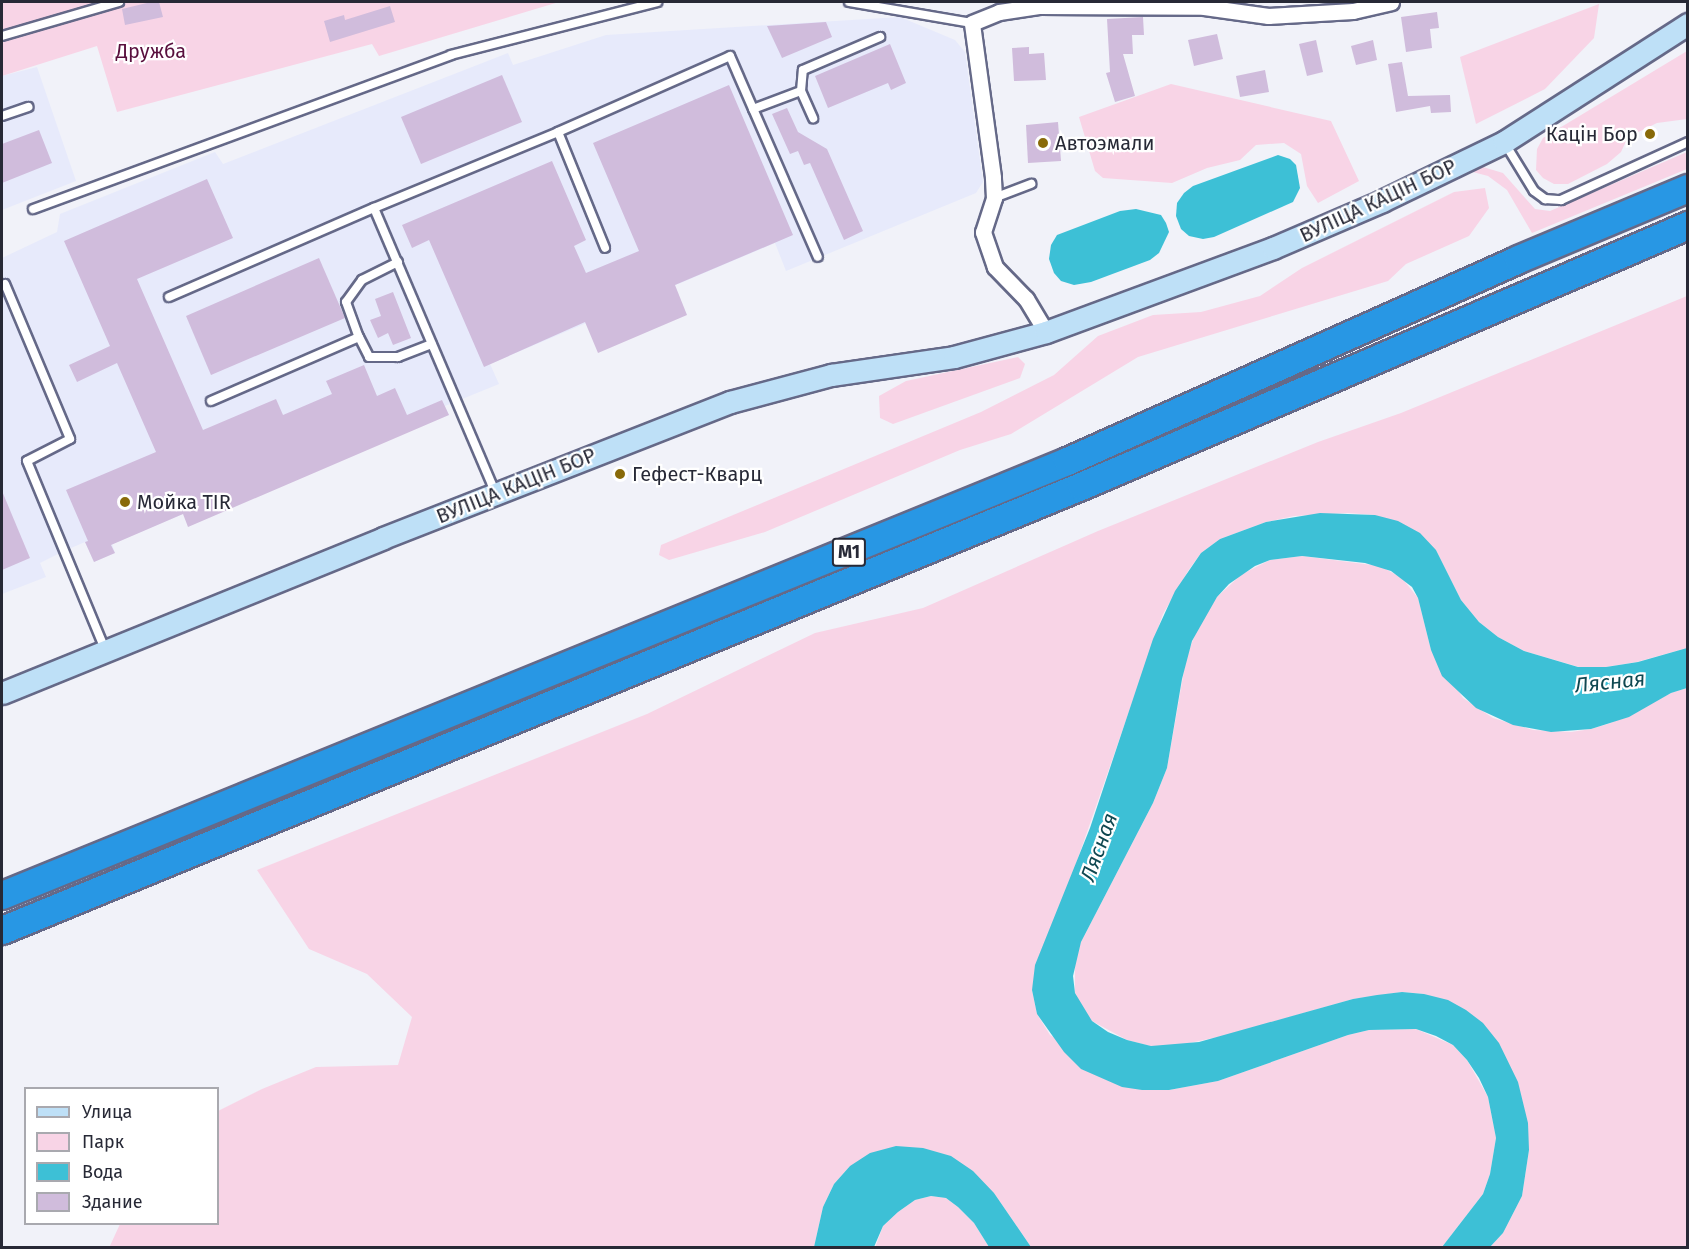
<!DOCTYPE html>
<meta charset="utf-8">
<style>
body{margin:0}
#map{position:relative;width:1689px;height:1249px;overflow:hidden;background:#f1f2f9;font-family:"Fira Sans",sans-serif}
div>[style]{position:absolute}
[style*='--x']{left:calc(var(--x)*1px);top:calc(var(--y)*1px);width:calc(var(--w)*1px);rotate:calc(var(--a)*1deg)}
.built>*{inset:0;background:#e7eafb}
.green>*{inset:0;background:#f8d4e6}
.water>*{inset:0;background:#3dc0d6}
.building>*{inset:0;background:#d0bcdc}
.roads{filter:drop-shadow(2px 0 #656988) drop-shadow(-2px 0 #656988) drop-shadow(0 2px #656988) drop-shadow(0 -2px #656988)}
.lane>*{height:8px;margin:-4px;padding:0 4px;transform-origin:4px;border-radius:4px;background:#fff}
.street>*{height:15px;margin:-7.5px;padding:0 7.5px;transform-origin:7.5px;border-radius:7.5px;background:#fff}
.secondary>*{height:21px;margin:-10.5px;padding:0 10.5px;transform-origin:10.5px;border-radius:10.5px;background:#bee0f7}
.highway>*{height:27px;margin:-13.5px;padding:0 13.5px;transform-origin:13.5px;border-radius:13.5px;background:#2897e4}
.dots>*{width:16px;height:16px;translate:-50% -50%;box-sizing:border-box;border:3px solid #fff;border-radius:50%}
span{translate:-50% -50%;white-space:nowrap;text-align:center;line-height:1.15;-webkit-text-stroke:4.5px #fff;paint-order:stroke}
.shield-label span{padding:2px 4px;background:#fff;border:2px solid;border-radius:4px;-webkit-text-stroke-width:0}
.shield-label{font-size:18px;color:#272936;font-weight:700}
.park-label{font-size:20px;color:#59103e}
.poi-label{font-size:20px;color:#272936}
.right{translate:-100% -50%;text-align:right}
.left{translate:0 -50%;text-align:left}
.street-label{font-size:20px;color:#272936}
.water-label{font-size:21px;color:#0f4851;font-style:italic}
.frame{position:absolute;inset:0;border:3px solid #272936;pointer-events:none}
.legend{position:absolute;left:24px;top:1087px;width:195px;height:138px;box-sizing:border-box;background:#fff;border:2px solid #a9a9af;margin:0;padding:8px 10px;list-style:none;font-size:18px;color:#272936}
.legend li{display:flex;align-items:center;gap:12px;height:30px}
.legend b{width:30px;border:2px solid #a9a9af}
</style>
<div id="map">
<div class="built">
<i style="clip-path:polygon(900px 17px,955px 40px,965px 52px,983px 182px,976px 193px,786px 271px,775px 243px,490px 364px,499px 384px,445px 406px,449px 415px,183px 514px,112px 544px,115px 553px,94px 562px,85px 542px,64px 551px,40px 563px,46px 577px,2px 594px,2px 258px,57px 232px,60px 214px,215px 152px,223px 164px,508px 53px,513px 65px,606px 35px)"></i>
<i style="clip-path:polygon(37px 67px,76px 181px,2px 210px,2px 76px)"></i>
</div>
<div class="green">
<i style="clip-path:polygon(2px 2px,559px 2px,379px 56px,372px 44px,117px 112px,97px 46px,2px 76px)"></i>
<i style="clip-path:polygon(1599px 4px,1594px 38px,1545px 89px,1476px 124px,1460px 57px)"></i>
<i style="clip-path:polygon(1687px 51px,1687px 119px,1657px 123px,1628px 137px,1621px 152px,1607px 164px,1568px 184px,1554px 184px,1543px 178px,1536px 170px,1537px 149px,1543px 138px)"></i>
<i style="clip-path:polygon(1171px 84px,1331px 121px,1359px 181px,1318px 203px,1307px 186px,1301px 154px,1284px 143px,1256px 145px,1240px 160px,1207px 168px,1172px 183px,1103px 178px,1095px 171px,1079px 117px)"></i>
<i style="clip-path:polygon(1687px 152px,1687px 169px,1532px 233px,1507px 190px,1488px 176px,1469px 171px,1483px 167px,1503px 173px,1535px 209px,1550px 211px)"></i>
<i style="clip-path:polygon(1485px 188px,1489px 208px,1469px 236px,1406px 264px,1388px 281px,1138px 357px,1011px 434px,960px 450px,765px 532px,669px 560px,659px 555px,661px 545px,981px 412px,1054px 375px,1098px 336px,1153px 315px,1201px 312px,1260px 296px,1302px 268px,1454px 192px)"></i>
<i style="clip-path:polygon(1687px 296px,1687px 648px,1637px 662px,1606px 667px,1579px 667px,1524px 651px,1498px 637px,1479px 622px,1461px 600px,1436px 550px,1375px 515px,1348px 513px,1294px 516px,1266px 522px,1220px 539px,1201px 553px,1188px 571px,1163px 614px,1032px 990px,1037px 1014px,1050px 1035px,1142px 1090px,1169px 1090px,1218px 1081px,1348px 1035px,1369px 1030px,1416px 1029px,1453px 1045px,1467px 1060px,1488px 1097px,1496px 1138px,1490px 1174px,1483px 1194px,1442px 1247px,1031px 1247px,994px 1193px,850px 1166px,834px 1184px,823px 1207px,814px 1247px,109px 1248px,120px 1224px,218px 1224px,218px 1111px,262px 1089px,316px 1067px,398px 1065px,412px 1017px,367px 974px,309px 949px,257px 870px,647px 714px,815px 633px,923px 608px,1098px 531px,1318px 442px,1401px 413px)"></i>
<i style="clip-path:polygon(1018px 357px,1025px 364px,1020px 378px,893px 424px,880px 418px,879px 396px,906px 381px)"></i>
<i style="clip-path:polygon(1302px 556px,1380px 566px,1402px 578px,1418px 598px,1431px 650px,1463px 698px,1493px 718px,1533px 730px,1571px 732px,1591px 729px,1611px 723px,1671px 693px,1687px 688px,1687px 1247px,1490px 1247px,1503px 1233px,1522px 1196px,1529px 1150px,1424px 994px,1402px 992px,1353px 999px,1223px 1036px,1175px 1046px,1150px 1046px,1127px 1040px,1092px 1021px,1082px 1008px,1075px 993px,1075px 960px,1081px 942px,1153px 803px,1167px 768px,1186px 659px,1198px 626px,1217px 597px,1242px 574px,1270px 560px)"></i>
<i style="clip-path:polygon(931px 1196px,946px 1198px,958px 1207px,974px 1223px,989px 1247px,875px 1248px,883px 1226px,898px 1212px,915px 1200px)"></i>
</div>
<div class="water">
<i style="clip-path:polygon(1278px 155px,1290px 159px,1296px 165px,1300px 188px,1293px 202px,1214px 237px,1203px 239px,1189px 236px,1181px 229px,1176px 216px,1177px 203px,1184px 193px,1193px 186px)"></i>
<i style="clip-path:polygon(1136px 209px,1161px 215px,1166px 223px,1169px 232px,1159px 253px,1150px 260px,1091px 282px,1074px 285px,1061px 281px,1054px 273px,1049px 259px,1051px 245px,1057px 235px,1120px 211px)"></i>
<i style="clip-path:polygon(1320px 513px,1375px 515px,1398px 521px,1420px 533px,1436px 550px,1461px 600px,1479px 622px,1498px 637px,1524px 651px,1578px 667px,1606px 667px,1638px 662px,1687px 648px,1687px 688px,1671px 693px,1629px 717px,1591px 729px,1551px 732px,1513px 725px,1476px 708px,1442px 676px,1431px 650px,1418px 598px,1412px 587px,1391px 571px,1365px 563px,1302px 556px,1270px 560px,1255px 566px,1229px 584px,1217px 597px,1192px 641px,1182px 679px,1167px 768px,1153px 803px,1081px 942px,1073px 976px,1075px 993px,1092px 1021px,1108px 1032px,1127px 1040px,1151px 1046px,1199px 1042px,1353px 999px,1377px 995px,1402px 992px,1424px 994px,1448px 1000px,1466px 1010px,1483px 1023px,1499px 1043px,1518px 1082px,1528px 1123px,1529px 1150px,1522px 1196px,1503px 1233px,1490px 1247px,1442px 1247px,1483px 1194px,1490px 1174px,1496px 1138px,1488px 1097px,1479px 1078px,1467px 1060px,1453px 1045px,1436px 1036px,1416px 1029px,1369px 1030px,1348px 1035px,1218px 1081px,1169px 1090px,1142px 1090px,1122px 1087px,1081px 1069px,1064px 1052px,1037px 1014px,1032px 990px,1035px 965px,1090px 828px,1153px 639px,1175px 591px,1201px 553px,1220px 539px,1266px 522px)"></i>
<i style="clip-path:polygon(896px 1146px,923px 1148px,951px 1156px,973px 1171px,994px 1193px,1031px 1247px,989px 1247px,974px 1223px,958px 1207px,946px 1198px,931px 1196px,915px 1200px,898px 1212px,883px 1226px,874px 1247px,814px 1247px,823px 1207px,834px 1184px,850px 1166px,870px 1153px)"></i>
</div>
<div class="building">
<i style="clip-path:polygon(151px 2px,159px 2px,163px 17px,125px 25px,122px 9px)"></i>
<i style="clip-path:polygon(390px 6px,395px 22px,330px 42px,324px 21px,344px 15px,345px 20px)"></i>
<i style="clip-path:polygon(1437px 12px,1439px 28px,1430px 29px,1432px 48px,1406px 52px,1401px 17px)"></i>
<i style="clip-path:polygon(1143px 17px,1144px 35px,1132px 35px,1133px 54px,1123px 54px,1135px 96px,1115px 102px,1106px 73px,1110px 72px,1107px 19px)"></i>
<i style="clip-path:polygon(826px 22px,832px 37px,782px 58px,767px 26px)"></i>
<i style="clip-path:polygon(1217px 34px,1223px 59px,1194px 66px,1188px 40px)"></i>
<i style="clip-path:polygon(1316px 40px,1323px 72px,1307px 76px,1299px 44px)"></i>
<i style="clip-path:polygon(1373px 40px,1377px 60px,1356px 65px,1351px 46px)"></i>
<i style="clip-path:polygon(890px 44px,906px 83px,891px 90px,888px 83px,828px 108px,815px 76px)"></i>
<i style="clip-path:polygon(1029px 47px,1029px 54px,1044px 53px,1046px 80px,1014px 81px,1012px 48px)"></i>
<i style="clip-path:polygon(1402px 62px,1408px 96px,1450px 95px,1451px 112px,1431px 113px,1430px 106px,1396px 112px,1388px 64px)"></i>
<i style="clip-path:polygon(1265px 70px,1269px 92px,1240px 97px,1236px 76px)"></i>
<i style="clip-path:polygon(502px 75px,522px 122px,421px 164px,401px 117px)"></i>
<i style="clip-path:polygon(729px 85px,793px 235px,675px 285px,687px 315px,598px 353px,585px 322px,484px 367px,429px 240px,412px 248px,402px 225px,552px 161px,586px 240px,574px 246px,586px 273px,639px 251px,593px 143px)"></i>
<i style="clip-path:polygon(787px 108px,798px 132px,827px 149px,863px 231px,844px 240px,810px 163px,804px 165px,798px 151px,790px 154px,772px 114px)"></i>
<i style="clip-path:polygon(1058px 122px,1061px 161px,1028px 163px,1026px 125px)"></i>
<i style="clip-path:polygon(39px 130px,52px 163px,2px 183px,2px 144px)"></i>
<i style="clip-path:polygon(207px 179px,233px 238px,137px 279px,203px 430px,276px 399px,283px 415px,332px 394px,326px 381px,364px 365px,377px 396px,395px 388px,407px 415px,442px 400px,449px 415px,188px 527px,183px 514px,111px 545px,115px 553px,94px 562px,85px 542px,88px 541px,66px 490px,156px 452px,117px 363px,77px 382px,69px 365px,110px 346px,64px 241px)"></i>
<i style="clip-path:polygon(319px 258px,345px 318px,211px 375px,186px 316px)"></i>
<i style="clip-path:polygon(393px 292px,411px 338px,393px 345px,388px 333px,378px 338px,370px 320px,381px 316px,375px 299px)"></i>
<i style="clip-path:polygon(2px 491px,30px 558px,2px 570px)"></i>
</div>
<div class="roads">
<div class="lane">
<i style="--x:849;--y:2;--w:125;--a:9.7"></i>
<i style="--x:2;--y:36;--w:122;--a:-16.2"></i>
<i style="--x:801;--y:91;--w:30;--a:66"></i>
<i style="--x:753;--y:109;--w:51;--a:-20.6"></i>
<i style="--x:801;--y:91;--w:21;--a:-85"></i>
<i style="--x:803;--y:70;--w:84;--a:-23.2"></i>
<i style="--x:2;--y:116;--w:28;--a:-19"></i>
<i style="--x:558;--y:132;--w:188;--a:-23.8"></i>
<i style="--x:730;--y:56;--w:219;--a:66.4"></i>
<i style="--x:1504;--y:142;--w:57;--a:58.5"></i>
<i style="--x:1534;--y:191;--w:14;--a:36"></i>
<i style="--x:1545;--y:199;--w:16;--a:4"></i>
<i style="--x:1561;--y:200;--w:140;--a:-24.5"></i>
<i style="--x:994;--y:198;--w:40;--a:-21"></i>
<i style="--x:374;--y:208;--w:199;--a:-22.4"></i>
<i style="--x:558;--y:132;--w:125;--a:67.9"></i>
<i style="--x:33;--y:209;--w:445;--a:-20.2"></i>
<i style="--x:451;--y:55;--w:213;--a:-14.4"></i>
<i style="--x:398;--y:262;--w:40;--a:153.4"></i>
<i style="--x:362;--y:280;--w:27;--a:126"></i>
<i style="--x:346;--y:302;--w:37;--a:70"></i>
<i style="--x:359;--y:337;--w:22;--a:63"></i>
<i style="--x:369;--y:357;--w:29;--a:0"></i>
<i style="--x:398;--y:357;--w:36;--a:-21"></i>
<i style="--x:5;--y:284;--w:168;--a:67.2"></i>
<i style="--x:70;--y:439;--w:48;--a:152.9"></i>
<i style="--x:27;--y:461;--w:204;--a:67.5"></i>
<i style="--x:169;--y:297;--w:223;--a:-23.5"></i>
<i style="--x:374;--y:208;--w:311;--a:66.9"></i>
<i style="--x:211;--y:401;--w:161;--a:-23.4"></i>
</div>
<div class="street">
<i style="--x:1046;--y:332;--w:39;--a:-121"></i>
<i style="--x:1026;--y:299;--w:45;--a:-134.1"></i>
<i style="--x:995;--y:267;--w:37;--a:-109"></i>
<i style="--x:983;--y:232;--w:36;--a:-72"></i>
<i style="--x:994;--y:198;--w:21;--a:-93"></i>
<i style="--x:993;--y:177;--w:155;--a:-97.8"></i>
<i style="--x:972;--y:23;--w:29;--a:-22"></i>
<i style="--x:999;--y:12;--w:40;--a:-8.5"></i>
<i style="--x:1039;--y:6;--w:165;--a:0.3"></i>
<i style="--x:1204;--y:7;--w:65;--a:8"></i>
<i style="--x:1268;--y:16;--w:85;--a:-3.4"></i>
<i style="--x:1353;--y:11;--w:39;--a:-13"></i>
</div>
<div class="secondary">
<i style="--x:2;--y:693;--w:411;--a:-22.1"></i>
<i style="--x:383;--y:538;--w:373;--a:-21.4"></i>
<i style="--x:730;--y:402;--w:105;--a:-15"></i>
<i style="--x:831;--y:375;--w:124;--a:-8.3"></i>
<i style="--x:954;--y:357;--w:95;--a:-15.2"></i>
<i style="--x:1046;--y:332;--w:242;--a:-20.3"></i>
<i style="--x:1273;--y:248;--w:119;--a:-23.3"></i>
<i style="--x:1382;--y:201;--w:136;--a:-25.8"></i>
<i style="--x:1504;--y:142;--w:219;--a:-32.7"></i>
</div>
<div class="highway">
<i style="--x:2;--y:895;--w:1150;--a:-22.17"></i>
<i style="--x:1067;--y:461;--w:494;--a:-24.1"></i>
<i style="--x:1518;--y:259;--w:184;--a:-22.7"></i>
<i style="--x:2;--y:930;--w:1167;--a:-22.37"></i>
<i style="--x:1081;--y:486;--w:661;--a:-23.27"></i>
</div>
</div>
<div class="dots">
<i style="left:1650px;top:134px;background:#896a09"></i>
<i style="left:1043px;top:143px;background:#896a09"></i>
<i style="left:620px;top:474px;background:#896a09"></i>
<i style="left:125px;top:502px;background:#896a09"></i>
</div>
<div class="shield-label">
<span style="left:849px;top:552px">М1</span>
</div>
<div class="park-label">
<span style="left:151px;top:51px">Дружба</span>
</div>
<div class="poi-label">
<span class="right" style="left:1638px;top:134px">Кацін Бор</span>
<span class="left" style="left:1055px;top:143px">Автоэмали</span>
<span class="left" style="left:632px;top:474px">Гефест-Кварц</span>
<span class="left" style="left:137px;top:502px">Мойка TIR</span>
</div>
<div class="street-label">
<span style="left:1378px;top:201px;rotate:-25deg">ВУЛІЦА КАЦІН БОР</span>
<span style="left:516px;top:486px;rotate:-22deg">ВУЛІЦА КАЦІН БОР</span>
</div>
<div class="water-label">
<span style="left:1610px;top:682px;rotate:-6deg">Лясная</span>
<span style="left:1099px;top:847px;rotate:-70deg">Лясная</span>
</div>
<div class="frame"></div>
<ul class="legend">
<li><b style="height:8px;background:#bee0f7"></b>Улица</li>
<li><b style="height:16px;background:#f8d4e6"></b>Парк</li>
<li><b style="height:16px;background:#3dc0d6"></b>Вода</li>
<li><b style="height:16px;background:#d0bcdc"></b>Здание</li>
</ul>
</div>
